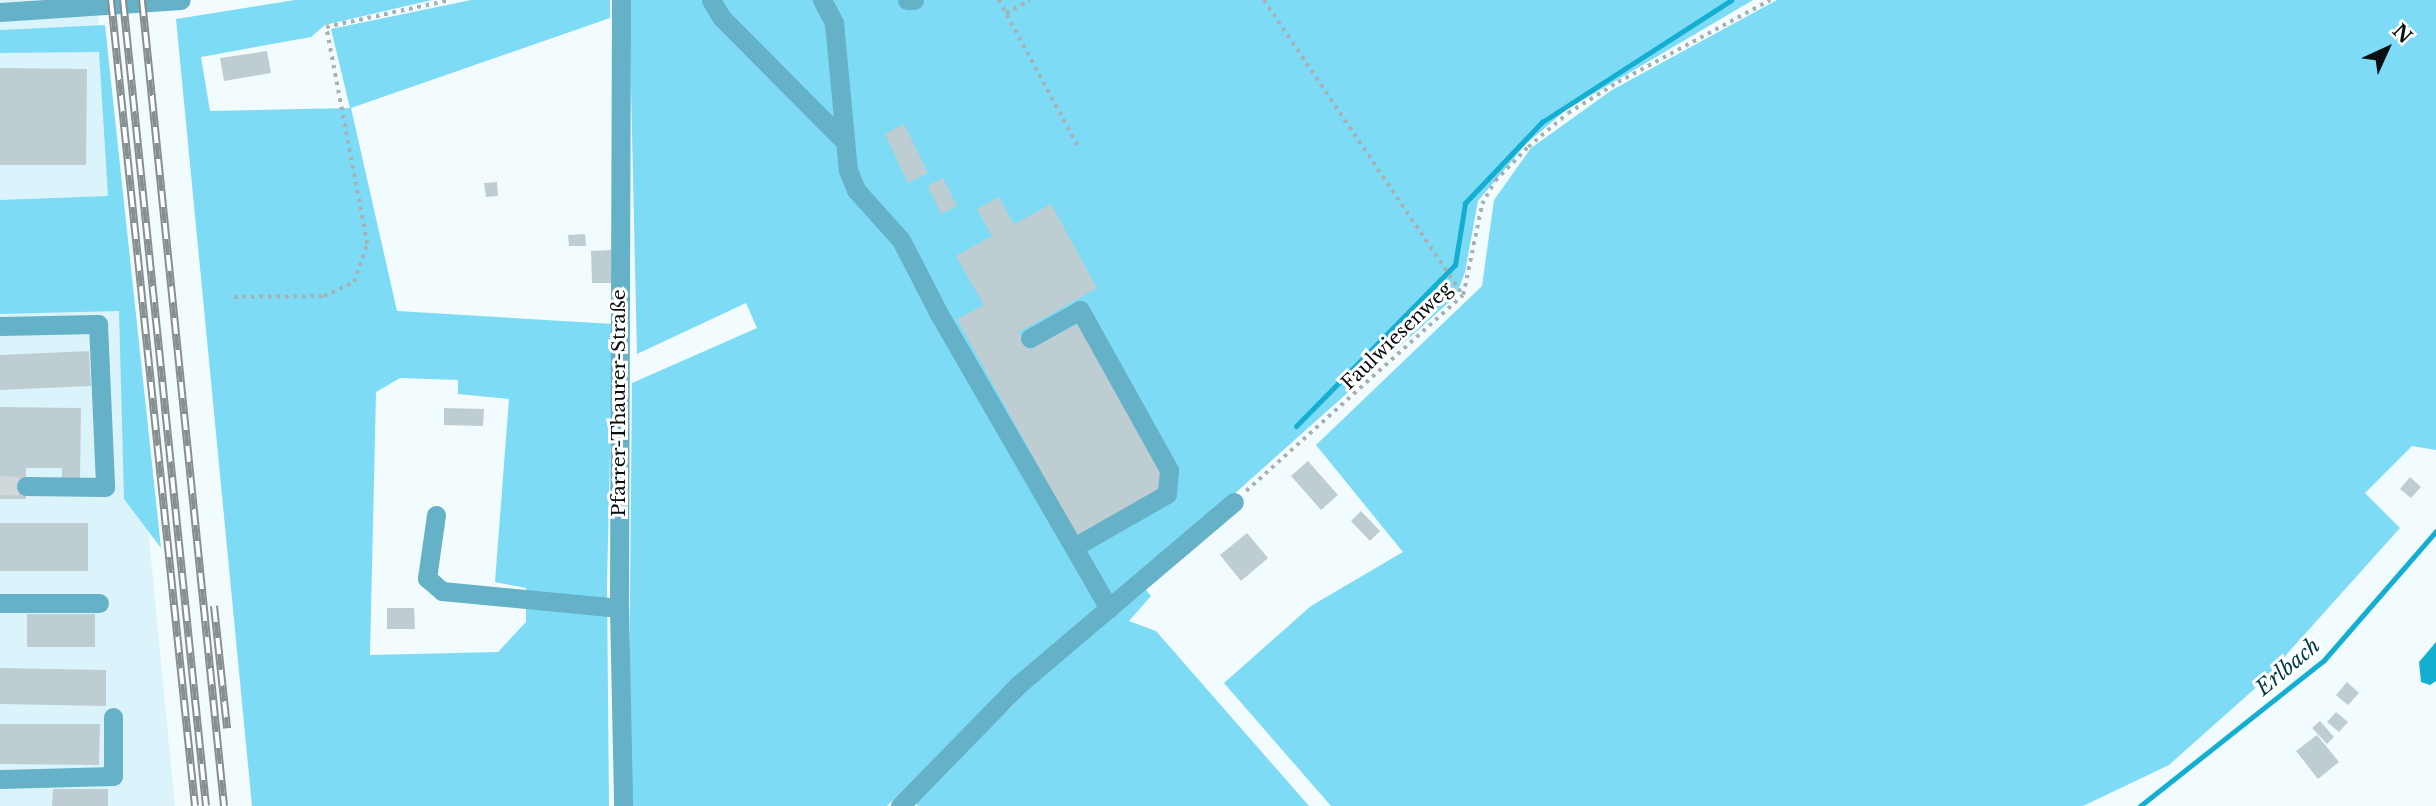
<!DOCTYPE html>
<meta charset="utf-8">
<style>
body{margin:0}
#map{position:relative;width:2436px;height:806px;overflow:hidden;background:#f2fcfe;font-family:"Libre Baskerville",serif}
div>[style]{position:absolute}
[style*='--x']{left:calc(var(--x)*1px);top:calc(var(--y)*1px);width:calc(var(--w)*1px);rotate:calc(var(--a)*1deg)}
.built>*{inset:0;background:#dbf4fb}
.green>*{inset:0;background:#7edbf5}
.water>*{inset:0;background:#14aed0}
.stream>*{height:5px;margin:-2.5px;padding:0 2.5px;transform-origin:2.5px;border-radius:2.5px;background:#14aed0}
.building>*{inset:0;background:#becdd1}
.minor-tunnel>*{height:19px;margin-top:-9.5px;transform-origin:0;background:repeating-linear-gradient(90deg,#cfd8da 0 19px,transparent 0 29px)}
.path>*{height:3.5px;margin-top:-1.75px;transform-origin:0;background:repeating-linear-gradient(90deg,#a8b0b2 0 3.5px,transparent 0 8.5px)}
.minor>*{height:19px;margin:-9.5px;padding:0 9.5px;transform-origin:9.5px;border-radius:9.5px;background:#65b1c7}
.rail>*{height:8px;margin-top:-4px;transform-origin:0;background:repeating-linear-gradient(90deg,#fff 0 16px,#878f91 0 32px);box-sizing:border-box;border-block:2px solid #878f91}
span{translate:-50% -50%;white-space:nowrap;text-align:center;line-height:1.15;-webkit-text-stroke:6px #fff;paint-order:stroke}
.street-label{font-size:19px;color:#090e10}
.water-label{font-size:21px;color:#003c4a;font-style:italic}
.north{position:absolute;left:2352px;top:14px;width:70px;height:70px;-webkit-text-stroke:5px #fff;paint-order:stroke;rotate:45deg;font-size:19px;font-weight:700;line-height:28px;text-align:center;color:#090e10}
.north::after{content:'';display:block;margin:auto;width:24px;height:32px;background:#090e10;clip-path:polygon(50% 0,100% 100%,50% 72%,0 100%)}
</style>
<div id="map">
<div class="built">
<i style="clip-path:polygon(0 0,97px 0,175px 806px,0 806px)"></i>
</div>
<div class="green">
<i style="clip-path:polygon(evenodd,295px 0,432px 0,325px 25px,311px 37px,201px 57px,210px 111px,350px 108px,331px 29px,471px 0,610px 0,610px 18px,351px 108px,397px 311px,613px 324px,607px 584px,609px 806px,252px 806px,176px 19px,295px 0,400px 378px,458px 380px,458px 394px,509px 399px,495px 582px,526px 588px,526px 622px,498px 652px,370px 655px,376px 392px,400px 378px)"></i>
<i style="clip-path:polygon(629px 0,1753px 0,1566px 110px,1526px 144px,1478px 201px,1465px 272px,1456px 296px,1138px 580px,1151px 596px,1129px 621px,1156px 631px,1309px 806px,918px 806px,914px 802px,1015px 703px,1011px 687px,887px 806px,628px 806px,632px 383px,757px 328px,746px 303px,637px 354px)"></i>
<i style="clip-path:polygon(1777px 0,2436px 0,2436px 450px,2412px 446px,2365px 493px,2400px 528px,2261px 683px,2169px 765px,2083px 806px,1331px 806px,1224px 683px,1311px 606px,1403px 552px,1316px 445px,1482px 286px,1494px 200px,1531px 148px,1612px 90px)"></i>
<i style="clip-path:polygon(105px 25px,161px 548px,124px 499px,119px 311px,0 314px,0 200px,108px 196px,99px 52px,0 53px,0 30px)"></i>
</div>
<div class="water">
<i style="clip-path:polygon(2436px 642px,2436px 681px,2430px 685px,2421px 682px,2419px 662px)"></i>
</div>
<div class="stream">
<i style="--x:1296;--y:426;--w:226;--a:-45.4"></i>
<i style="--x:1455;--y:265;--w:63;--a:-80.8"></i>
<i style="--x:1465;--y:203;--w:112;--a:-46.5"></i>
<i style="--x:1542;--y:122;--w:225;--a:-32.8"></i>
<i style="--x:2140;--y:806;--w:235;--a:-38.4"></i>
<i style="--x:2324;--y:660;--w:171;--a:-49"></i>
</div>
<div class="building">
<i style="clip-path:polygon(267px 51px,271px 73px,224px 81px,220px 58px)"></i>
<i style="clip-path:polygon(0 68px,87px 69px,86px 165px,0 165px)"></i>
<i style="clip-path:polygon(904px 124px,928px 173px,908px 183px,885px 134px)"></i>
<i style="clip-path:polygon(943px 178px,957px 206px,941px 214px,928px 186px)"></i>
<i style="clip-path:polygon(497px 182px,498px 196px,486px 197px,484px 183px)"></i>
<i style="clip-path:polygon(999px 197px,1014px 224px,1051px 204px,1097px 288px,1019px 332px,1029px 350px,1082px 321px,1167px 475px,1165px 491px,1078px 538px,957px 319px,984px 305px,956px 256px,992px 236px,977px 209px)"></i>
<i style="clip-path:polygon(585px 234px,586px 246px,569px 246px,568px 235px)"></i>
<i style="clip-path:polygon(611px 250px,612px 283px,592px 283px,591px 251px)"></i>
<i style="clip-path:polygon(89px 351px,91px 386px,0 390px,0 355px)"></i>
<i style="clip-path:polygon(0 407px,81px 408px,80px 481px,62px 481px,62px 468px,26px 468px,26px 499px,0 499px)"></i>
<i style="clip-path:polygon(444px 408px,484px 409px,483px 426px,444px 425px)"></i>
<i style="clip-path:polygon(1308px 461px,1338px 495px,1321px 510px,1291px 476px)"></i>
<i style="clip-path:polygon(2410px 477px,2421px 487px,2411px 498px,2400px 489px)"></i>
<i style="clip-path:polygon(1361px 511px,1380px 531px,1370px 541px,1351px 521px)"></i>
<i style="clip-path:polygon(0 523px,88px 523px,88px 571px,0 571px)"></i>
<i style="clip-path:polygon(1247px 533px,1268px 558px,1241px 581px,1220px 555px)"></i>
<i style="clip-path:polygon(387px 608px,414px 608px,415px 629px,387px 629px)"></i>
<i style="clip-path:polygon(27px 614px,95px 614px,95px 647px,27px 647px)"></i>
<i style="clip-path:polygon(0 668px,106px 670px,106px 706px,0 704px)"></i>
<i style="clip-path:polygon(2347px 682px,2359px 693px,2348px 705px,2336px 695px)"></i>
<i style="clip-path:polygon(2336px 712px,2348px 722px,2339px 732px,2327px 722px)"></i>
<i style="clip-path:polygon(2320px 721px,2334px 737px,2327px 744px,2312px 728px)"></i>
<i style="clip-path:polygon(0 724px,100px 724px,99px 765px,0 764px)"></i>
<i style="clip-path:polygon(2317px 735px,2339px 762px,2318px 779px,2296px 751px)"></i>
<i style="clip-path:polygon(53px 789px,108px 789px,108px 806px,52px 806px)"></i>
</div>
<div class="minor-tunnel">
<i style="--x:0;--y:485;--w:26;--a:2"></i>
</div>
<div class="path">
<i style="--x:999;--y:0;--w:166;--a:61.6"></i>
<i style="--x:1264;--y:0;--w:354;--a:56"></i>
<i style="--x:1006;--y:13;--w:27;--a:-28"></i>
<i style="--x:234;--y:297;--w:90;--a:-0.6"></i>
<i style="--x:324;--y:296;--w:33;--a:-25"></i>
<i style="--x:354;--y:282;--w:40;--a:-71.1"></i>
<i style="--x:367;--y:244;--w:221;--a:-100.7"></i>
<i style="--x:326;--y:27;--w:127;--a:-12.3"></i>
<i style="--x:1246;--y:491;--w:292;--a:-42.1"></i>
<i style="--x:1463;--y:295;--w:93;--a:-78.2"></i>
<i style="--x:1482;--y:204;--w:26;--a:-61"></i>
<i style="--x:1495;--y:181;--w:47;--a:-45.9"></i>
<i style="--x:1528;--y:147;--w:52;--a:-40.4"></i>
<i style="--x:1568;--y:113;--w:59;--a:-31.8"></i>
<i style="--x:1618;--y:82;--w:173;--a:-28.3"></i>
</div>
<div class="minor">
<i style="--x:621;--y:0;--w:608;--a:90.19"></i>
<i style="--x:619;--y:608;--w:198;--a:88.8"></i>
<i style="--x:711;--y:0;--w:21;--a:59"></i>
<i style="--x:722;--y:18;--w:175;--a:45.2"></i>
<i style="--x:822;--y:0;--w:26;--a:62"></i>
<i style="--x:834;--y:23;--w:148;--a:84.6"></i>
<i style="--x:848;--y:170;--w:22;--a:68"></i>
<i style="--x:856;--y:190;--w:67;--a:48"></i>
<i style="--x:901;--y:240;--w:83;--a:62.8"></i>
<i style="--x:939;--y:314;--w:340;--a:60"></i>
<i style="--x:907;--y:0;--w:7;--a:0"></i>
<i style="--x:0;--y:12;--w:181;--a:-3.8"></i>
<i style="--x:0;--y:326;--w:98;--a:-1.2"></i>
<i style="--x:98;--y:324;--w:163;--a:87.5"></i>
<i style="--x:105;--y:487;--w:79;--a:-179.3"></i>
<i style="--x:1030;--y:338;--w:57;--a:-29.2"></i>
<i style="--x:1080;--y:310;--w:183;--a:60.9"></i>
<i style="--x:1169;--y:470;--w:24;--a:95"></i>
<i style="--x:1167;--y:494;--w:107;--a:150.3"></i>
<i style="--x:436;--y:515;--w:64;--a:98.1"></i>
<i style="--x:427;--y:578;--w:20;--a:41"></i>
<i style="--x:442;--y:591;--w:178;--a:5.5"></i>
<i style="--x:0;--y:603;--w:99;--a:0"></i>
<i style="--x:0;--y:779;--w:113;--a:-1.5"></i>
<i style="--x:113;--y:776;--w:59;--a:-90"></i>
<i style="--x:900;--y:806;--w:169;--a:-45.7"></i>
<i style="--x:1018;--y:685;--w:283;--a:-40.3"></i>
</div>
<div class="rail">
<i style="--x:111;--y:0;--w:810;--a:84.05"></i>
<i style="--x:123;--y:0;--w:810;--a:84.12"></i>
<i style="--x:142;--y:0;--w:810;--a:84.19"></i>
<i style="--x:214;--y:606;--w:123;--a:83.9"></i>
</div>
<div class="street-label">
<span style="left:1397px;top:336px;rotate:-44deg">Faulwiesenweg</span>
<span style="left:619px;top:403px;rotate:-90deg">Pfarrer-Thaurer-Straße</span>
</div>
<div class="water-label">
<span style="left:2288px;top:667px;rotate:-40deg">Erlbach</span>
</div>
<div class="north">N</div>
</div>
